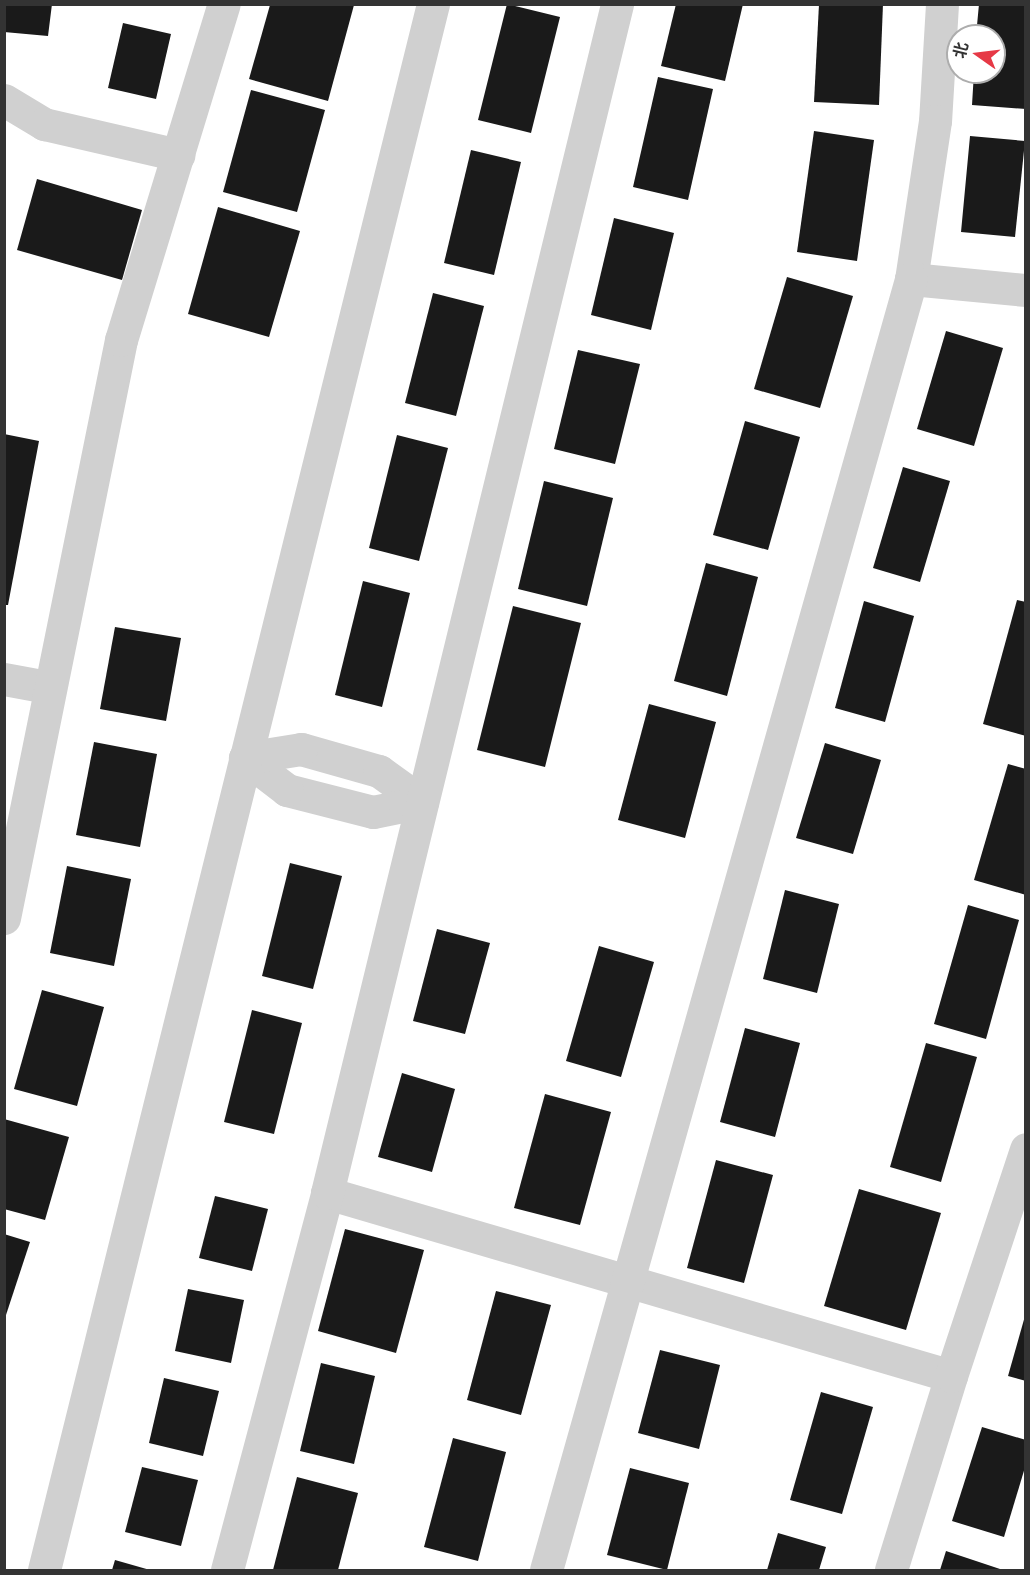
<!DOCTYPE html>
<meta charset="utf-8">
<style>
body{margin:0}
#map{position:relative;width:1030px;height:1575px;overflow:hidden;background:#fff;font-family:"Exo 2","Noto Sans SC",sans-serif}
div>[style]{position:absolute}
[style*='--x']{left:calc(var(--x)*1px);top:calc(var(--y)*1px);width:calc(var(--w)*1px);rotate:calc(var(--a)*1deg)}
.building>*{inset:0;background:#1a1a1a}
.minor>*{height:33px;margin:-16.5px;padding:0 16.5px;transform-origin:16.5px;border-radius:16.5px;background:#d0d0d0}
span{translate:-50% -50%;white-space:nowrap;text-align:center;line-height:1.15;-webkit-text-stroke:6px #fff;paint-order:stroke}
.frame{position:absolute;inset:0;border:6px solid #333;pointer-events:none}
.north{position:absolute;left:946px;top:24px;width:60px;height:60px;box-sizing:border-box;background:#fff;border:2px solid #adadad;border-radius:50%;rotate:284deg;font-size:16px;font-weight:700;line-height:24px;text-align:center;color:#333}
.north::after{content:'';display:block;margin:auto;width:21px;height:27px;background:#e63946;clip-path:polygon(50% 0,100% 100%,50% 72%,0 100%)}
</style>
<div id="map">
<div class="building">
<i style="clip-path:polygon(4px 4px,52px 4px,48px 36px,4px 32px)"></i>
<i style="clip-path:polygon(507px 4px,560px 17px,531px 133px,478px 120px)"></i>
<i style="clip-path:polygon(676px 4px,743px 4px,725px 81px,661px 66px)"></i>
<i style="clip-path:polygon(819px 4px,883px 4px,879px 105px,814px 102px)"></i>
<i style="clip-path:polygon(979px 4px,1026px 4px,1026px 109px,972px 105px,974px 72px,994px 72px,994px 36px,976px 36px)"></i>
<i style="clip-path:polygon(270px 5px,354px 5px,328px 101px,249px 79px)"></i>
<i style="clip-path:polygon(123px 23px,171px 34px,156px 99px,108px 88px)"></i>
<i style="clip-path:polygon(658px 77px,713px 89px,688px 200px,633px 187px)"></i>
<i style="clip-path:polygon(251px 90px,325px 110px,297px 212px,223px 192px)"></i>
<i style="clip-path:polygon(814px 131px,874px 140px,857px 261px,797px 252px)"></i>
<i style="clip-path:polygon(970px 136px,1025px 141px,1015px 237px,961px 232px)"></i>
<i style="clip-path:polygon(471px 150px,521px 162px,494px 275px,444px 263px)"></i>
<i style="clip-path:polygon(37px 179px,142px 210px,122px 280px,17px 250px)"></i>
<i style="clip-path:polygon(218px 207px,300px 231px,269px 337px,188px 314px)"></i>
<i style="clip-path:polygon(614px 218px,674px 233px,651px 330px,591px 315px)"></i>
<i style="clip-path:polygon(787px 277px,853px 296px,820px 408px,754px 389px)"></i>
<i style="clip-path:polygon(433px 293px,484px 306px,456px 416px,405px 403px)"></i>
<i style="clip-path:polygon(946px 331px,1003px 348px,974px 446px,917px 429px)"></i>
<i style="clip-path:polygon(578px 350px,640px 364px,615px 464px,554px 449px)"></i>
<i style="clip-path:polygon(745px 421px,800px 437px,768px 550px,713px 535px)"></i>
<i style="clip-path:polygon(4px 434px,39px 441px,8px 605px,4px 605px)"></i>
<i style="clip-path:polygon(397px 435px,448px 448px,419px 561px,369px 548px)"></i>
<i style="clip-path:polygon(903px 467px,950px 481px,920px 582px,873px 568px)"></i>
<i style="clip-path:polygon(544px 481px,613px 498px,587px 606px,518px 589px)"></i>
<i style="clip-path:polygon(706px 563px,758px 577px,727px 696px,674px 681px)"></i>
<i style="clip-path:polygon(363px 581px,410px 593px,382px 707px,335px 695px)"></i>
<i style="clip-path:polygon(1017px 600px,1026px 602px,1026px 736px,983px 724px)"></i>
<i style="clip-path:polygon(864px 601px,914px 616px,885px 722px,835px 708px)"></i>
<i style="clip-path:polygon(513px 606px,581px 623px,545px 767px,477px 750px)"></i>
<i style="clip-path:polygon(115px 627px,181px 638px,166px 721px,100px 709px)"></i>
<i style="clip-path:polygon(649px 704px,716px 722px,685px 838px,618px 820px)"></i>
<i style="clip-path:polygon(94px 742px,157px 754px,140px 847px,76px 835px)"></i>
<i style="clip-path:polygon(825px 743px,881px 760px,853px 854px,796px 838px)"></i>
<i style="clip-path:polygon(1008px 764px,1026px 769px,1026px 895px,974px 880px)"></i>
<i style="clip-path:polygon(290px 863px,342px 876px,313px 989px,262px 976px)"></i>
<i style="clip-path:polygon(67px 866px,131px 879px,114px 966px,50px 953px)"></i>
<i style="clip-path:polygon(785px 890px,839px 904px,817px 993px,763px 979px)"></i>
<i style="clip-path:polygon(968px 905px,1019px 920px,986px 1039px,934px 1024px)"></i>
<i style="clip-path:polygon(437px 929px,490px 943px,465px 1034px,413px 1021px)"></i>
<i style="clip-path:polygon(599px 946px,654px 962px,621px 1077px,566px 1061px)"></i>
<i style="clip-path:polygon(42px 990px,104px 1007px,77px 1106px,14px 1089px)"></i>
<i style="clip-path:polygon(252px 1010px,302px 1023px,274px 1134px,224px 1122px)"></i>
<i style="clip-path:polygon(745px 1028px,800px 1043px,775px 1137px,720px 1122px)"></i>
<i style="clip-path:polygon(926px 1043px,977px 1057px,941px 1182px,890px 1167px)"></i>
<i style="clip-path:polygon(402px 1073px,455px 1089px,432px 1172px,378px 1157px)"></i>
<i style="clip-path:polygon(545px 1094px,611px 1112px,580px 1225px,514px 1208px)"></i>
<i style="clip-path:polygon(4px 1119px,69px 1137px,45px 1220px,4px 1209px)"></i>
<i style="clip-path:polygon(716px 1160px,773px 1175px,744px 1283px,687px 1268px)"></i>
<i style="clip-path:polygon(859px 1189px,941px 1213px,906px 1330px,824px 1306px)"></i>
<i style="clip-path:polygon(215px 1196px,268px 1209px,252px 1271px,199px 1258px)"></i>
<i style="clip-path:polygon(345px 1229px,424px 1250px,396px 1353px,318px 1331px)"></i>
<i style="clip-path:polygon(4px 1234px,30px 1242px,5px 1318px,4px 1318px)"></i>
<i style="clip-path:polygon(188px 1289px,244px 1300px,231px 1363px,175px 1351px)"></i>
<i style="clip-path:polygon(496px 1291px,551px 1305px,521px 1415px,467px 1400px)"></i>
<i style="clip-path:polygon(1025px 1316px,1026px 1316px,1026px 1381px,1008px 1376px)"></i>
<i style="clip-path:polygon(660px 1350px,720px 1365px,699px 1449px,638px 1433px)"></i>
<i style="clip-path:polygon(321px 1363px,375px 1376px,354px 1464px,300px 1451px)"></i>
<i style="clip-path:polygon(164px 1378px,219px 1391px,203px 1456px,149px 1443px)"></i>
<i style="clip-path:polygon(821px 1392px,873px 1407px,842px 1514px,790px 1500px)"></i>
<i style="clip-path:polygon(982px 1427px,1026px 1440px,1026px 1464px,1004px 1537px,952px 1521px)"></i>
<i style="clip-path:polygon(453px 1438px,506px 1452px,478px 1561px,424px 1547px)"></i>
<i style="clip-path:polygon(142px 1467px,198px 1480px,181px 1546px,125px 1532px)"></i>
<i style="clip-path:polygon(630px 1468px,689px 1483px,667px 1570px,607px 1555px)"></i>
<i style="clip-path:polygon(297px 1477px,358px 1493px,338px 1570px,273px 1570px)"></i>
<i style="clip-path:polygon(778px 1533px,826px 1547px,819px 1570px,767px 1570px)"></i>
<i style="clip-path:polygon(946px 1551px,1000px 1569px,999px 1570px,940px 1570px)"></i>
<i style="clip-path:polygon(115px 1560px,150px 1570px,112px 1570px)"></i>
</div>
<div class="minor">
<i style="--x:942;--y:4;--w:117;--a:93.4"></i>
<i style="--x:935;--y:121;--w:160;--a:98.6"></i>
<i style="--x:911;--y:279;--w:116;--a:5.5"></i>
<i style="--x:4;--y:100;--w:47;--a:31"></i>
<i style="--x:44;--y:124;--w:138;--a:13"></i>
<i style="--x:4;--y:679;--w:44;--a:10.5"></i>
<i style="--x:301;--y:749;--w:81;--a:15.8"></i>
<i style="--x:379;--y:771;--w:53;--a:35.8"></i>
<i style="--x:422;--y:802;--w:50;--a:168.5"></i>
<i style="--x:373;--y:812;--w:89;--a:-165.7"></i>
<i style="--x:287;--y:790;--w:53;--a:-142.7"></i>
<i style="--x:245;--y:758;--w:57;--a:-9.1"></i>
<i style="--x:4;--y:918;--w:590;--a:-78.56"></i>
<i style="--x:121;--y:340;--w:351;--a:-73"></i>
<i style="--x:327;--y:1193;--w:650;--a:16.34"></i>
<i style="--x:951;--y:1376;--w:203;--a:107.2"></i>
<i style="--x:951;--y:1376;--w:239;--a:-71.7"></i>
<i style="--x:44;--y:1570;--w:1614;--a:-76.05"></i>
<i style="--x:227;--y:1570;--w:390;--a:-75.1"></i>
<i style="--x:327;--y:1193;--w:1224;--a:-76.29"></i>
<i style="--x:546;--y:1570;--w:1342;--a:-74.21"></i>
</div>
<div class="frame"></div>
<div class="north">北</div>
</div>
